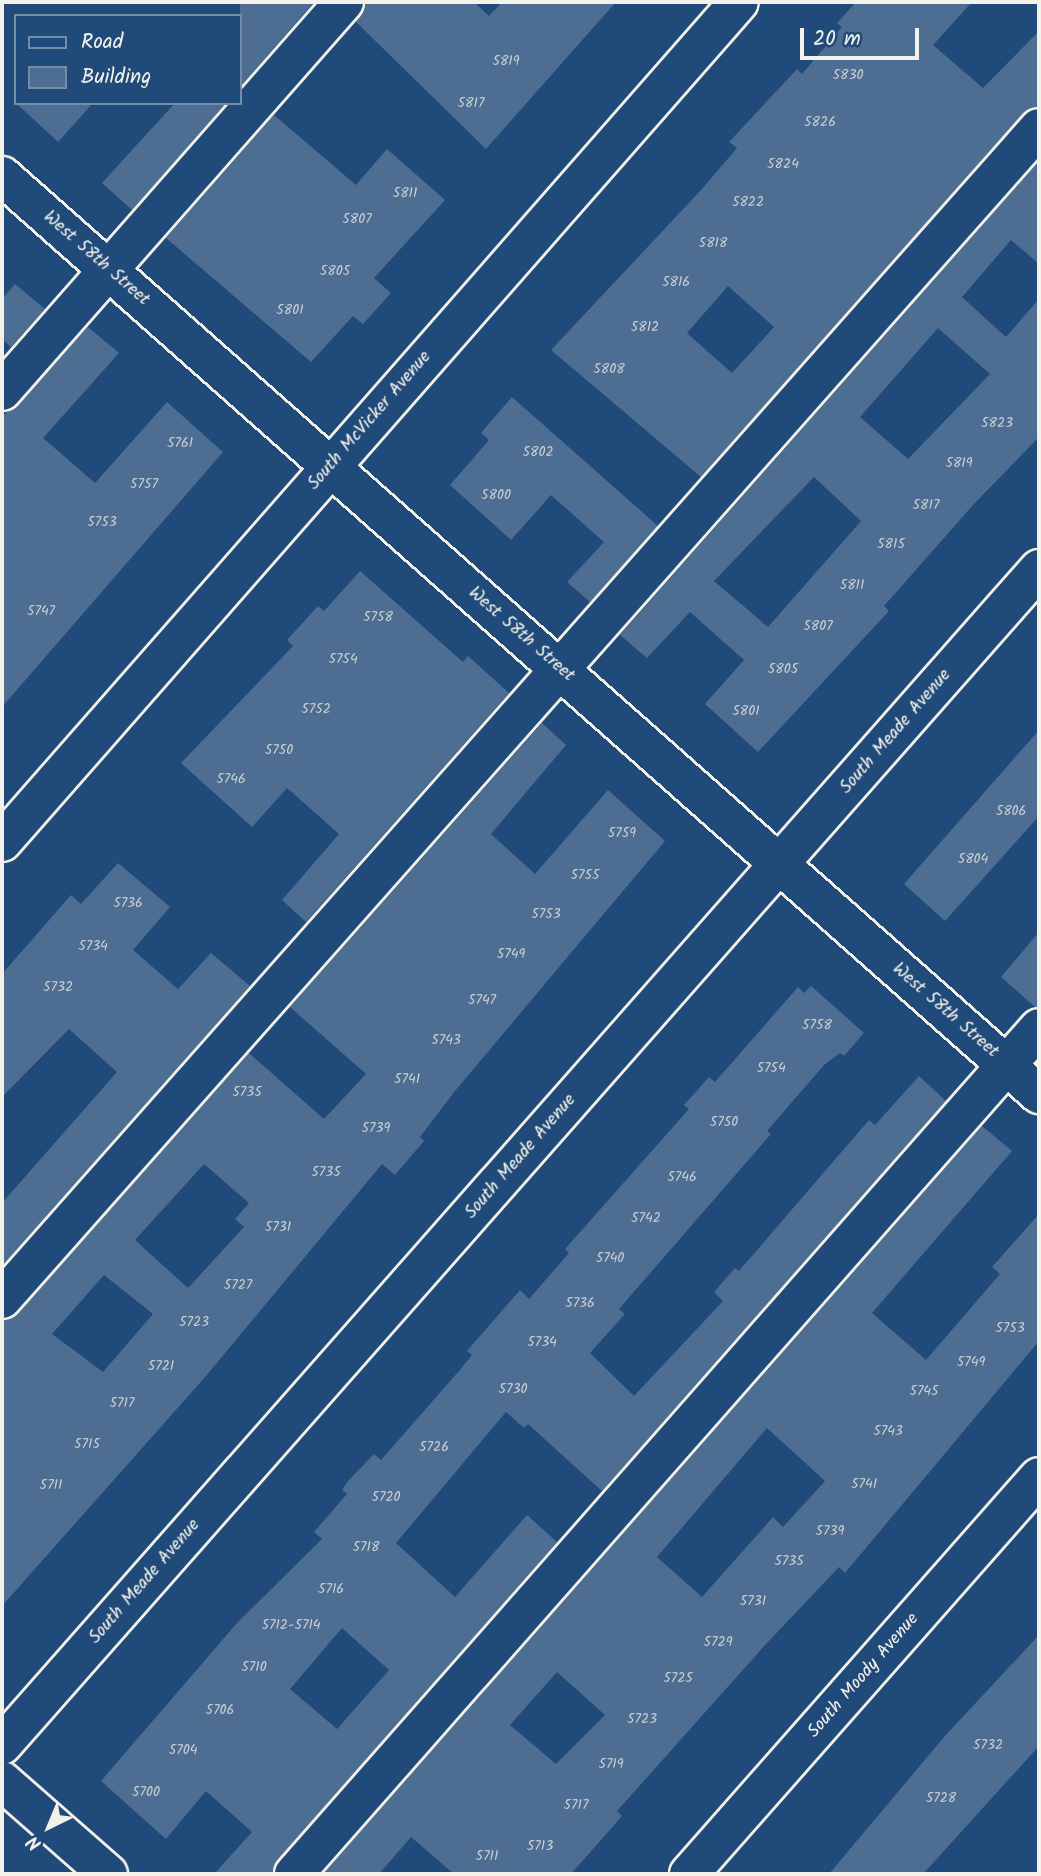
<!DOCTYPE html>
<style>
body{margin:0}
#map{position:relative;width:1041px;height:1876px;overflow:hidden;background:#1f4a7a;font-family:Kalam,sans-serif}
div>[style]{position:absolute}
[style*='--x']{left:calc(var(--x)*1px);top:calc(var(--y)*1px);width:calc(var(--w)*1px);rotate:calc(var(--a)*1deg)}
.building>*{inset:0;background:#4d6e92}
.roads{filter:drop-shadow(2px 0 #f4f1e8) drop-shadow(-2px 0 #f4f1e8) drop-shadow(0 2px #f4f1e8) drop-shadow(0 -2px #f4f1e8)}
.minor>*{height:38px;margin:-19px;padding:0 19px;transform-origin:19px;border-radius:19px;background:#1f4a7a}
span{translate:-50% -50%;white-space:nowrap;text-align:center;line-height:1.15;-webkit-text-stroke:5px #1f4a7a;paint-order:stroke}
.number-label{font-size:14px;color:#cad0d2}
.number-label span{-webkit-text-stroke-width:0}
.street-label{font-size:18px;color:#f4f1e8}
.frame{position:absolute;inset:0;border:4px solid #f4f1e8;pointer-events:none}
.legend{position:absolute;left:14px;top:14px;width:228px;height:91px;box-sizing:border-box;background:#1f4a7a;border:2px solid #748da6;margin:0;padding:9px 12px;list-style:none;font-size:21px;color:#f4f1e8}
.legend li{display:flex;align-items:center;gap:14px;height:35px}
.legend b{width:35px;border:2px solid #748da6}
.north{position:absolute;left:14px;top:1792px;width:70px;height:70px;-webkit-text-stroke:5px #1f4a7a;paint-order:stroke;rotate:223deg;font-size:19px;font-weight:700;line-height:28px;text-align:center;color:#f4f1e8}
.north::after{content:'';display:block;margin:auto;width:24px;height:32px;background:#f4f1e8;clip-path:polygon(50% 0,100% 100%,50% 72%,0 100%)}
.scale{position:absolute;left:800px;top:28px;width:119px;height:32px;box-sizing:border-box;border:4px solid #f4f1e8;border-top:0;padding-left:9px;font-size:21px;line-height:24px;white-space:nowrap;color:#f4f1e8;-webkit-text-stroke:5px #1f4a7a;paint-order:stroke}
</style>
<div id="map">
<div class="building">
<i style="clip-path:polygon(240px 2px,314px 2px,240px 87px)"></i>
<i style="clip-path:polygon(365px 2px,474px 2px,489px 16px,502px 2px,616px 2px,486px 149px,356px 22px)"></i>
<i style="clip-path:polygon(evenodd,856px 2px,972px 2px,933px 45px,983px 88px,1039px 31px,1039px 107px,1023px 114px,701px 477px,551px 350px,701px 190px,737px 148px,729px 142px,797px 69px,802px 74px,842px 27px,837px 23px,856px 2px,728px 286px,774px 327px,732px 373px,687px 333px,728px 286px)"></i>
<i style="clip-path:polygon(16px 103px,93px 103px,58px 142px)"></i>
<i style="clip-path:polygon(175px 103px,226px 103px,132px 210px,102px 183px)"></i>
<i style="clip-path:polygon(274px 115px,356px 185px,387px 149px,445px 200px,374px 278px,391px 293px,363px 324px,353px 316px,311px 362px,166px 238px)"></i>
<i style="clip-path:polygon(evenodd,1039px 161px,1039px 264px,1011px 240px,962px 297px,1006px 337px,1039px 299px,1039px 437px,973px 505px,884px 606px,889px 611px,758px 752px,705px 704px,744px 660px,690px 612px,647px 658px,620px 635px,1039px 161px,938px 328px,990px 374px,908px 459px,860px 417px,938px 328px,1039px 161px,814px 477px,861px 521px,768px 627px,714px 581px,814px 477px)"></i>
<i style="clip-path:polygon(15px 284px,45px 309px,11px 347px,2px 339px,2px 299px)"></i>
<i style="clip-path:polygon(88px 327px,119px 353px,43px 438px,95px 483px,167px 402px,223px 452px,2px 707px,2px 417px)"></i>
<i style="clip-path:polygon(512px 397px,658px 526px,590px 602px,567px 582px,604px 542px,551px 495px,511px 540px,450px 485px,489px 440px,481px 433px)"></i>
<i style="clip-path:polygon(360px 571px,463px 662px,468px 656px,509px 693px,306px 922px,282px 900px,339px 834px,287px 788px,252px 827px,181px 763px,293px 646px,287px 640px,318px 606px,324px 611px)"></i>
<i style="clip-path:polygon(evenodd,542px 723px,566px 745px,491px 834px,535px 874px,608px 790px,665px 841px,455px 1091px,420px 1137px,424px 1141px,395px 1175px,382px 1164px,206px 1376px,2px 1606px,2px 1320px,18px 1313px,249px 1053px,324px 1119px,366px 1074px,290px 1007px,542px 723px,204px 1164px,249px 1203px,235px 1219px,244px 1227px,188px 1288px,135px 1240px,204px 1164px,542px 723px,104px 1275px,153px 1314px,103px 1372px,52px 1334px,104px 1275px)"></i>
<i style="clip-path:polygon(1039px 730px,1039px 816px,945px 921px,904px 884px)"></i>
<i style="clip-path:polygon(118px 863px,170px 907px,133px 950px,178px 989px,211px 953px,250px 986px,2px 1266px,2px 1203px,117px 1072px,69px 1029px,2px 1097px,2px 974px,71px 895px,81px 904px)"></i>
<i style="clip-path:polygon(1039px 932px,1039px 1007px,1035px 1007px,1001px 977px)"></i>
<i style="clip-path:polygon(evenodd,811px 986px,864px 1033px,844px 1056px,840px 1053px,824px 1065px,767px 1131px,771px 1134px,619px 1309px,625px 1314px,590px 1353px,634px 1396px,723px 1301px,714px 1292px,735px 1268px,739px 1271px,869px 1120px,875px 1125px,919px 1076px,946px 1101px,602px 1491px,528px 1424px,524px 1428px,506px 1412px,396px 1543px,455px 1597px,527px 1515px,557px 1542px,278px 1860px,273px 1874px,214px 1874px,252px 1832px,206px 1791px,166px 1839px,101px 1781px,237px 1623px,322px 1539px,314px 1532px,347px 1494px,342px 1490px,348px 1481px,374px 1454px,381px 1460px,459px 1371px,472px 1355px,467px 1351px,520px 1290px,529px 1299px,569px 1253px,565px 1249px,689px 1109px,684px 1105px,709px 1077px,715px 1082px,798px 987px,804px 993px,811px 986px,342px 1628px,389px 1670px,337px 1729px,290px 1689px,342px 1628px)"></i>
<i style="clip-path:polygon(evenodd,982px 1126px,1012px 1151px,872px 1313px,926px 1360px,1000px 1274px,992px 1267px,1039px 1214px,1039px 1341px,845px 1573px,839px 1567px,767px 1643px,617px 1811px,622px 1816px,571px 1874px,454px 1874px,411px 1837px,379px 1874px,323px 1874px,982px 1126px,767px 1428px,825px 1481px,783px 1527px,773px 1517px,702px 1597px,657px 1557px,767px 1428px,982px 1126px,557px 1672px,605px 1715px,556px 1764px,510px 1725px,557px 1672px)"></i>
<i style="clip-path:polygon(1039px 1635px,1039px 1746px,923px 1874px,829px 1874px,944px 1737px)"></i>
</div>
<div class="roads">
<div class="minor">
<i style="--x:2;--y:176;--w:1385;--a:41.52"></i>
<i style="--x:2;--y:391;--w:518;--a:-48.68"></i>
<i style="--x:2;--y:842;--w:1117;--a:-48.74"></i>
<i style="--x:2;--y:1299;--w:1564;--a:-48.47"></i>
<i style="--x:2;--y:1745;--w:1568;--a:-48.59"></i>
<i style="--x:2;--y:1781;--w:141;--a:41.3"></i>
<i style="--x:294;--y:1874;--w:1127;--a:-48.63"></i>
<i style="--x:689;--y:1874;--w:529;--a:-48.6"></i>
</div>
</div>
<div class="number-label">
<span style="left:506px;top:61px">5819</span>
<span style="left:848px;top:75px">5830</span>
<span style="left:471px;top:103px">5817</span>
<span style="left:820px;top:122px">5826</span>
<span style="left:783px;top:164px">5824</span>
<span style="left:405px;top:193px">5811</span>
<span style="left:748px;top:202px">5822</span>
<span style="left:357px;top:219px">5807</span>
<span style="left:713px;top:243px">5818</span>
<span style="left:335px;top:271px">5805</span>
<span style="left:676px;top:282px">5816</span>
<span style="left:290px;top:310px">5801</span>
<span style="left:645px;top:327px">5812</span>
<span style="left:609px;top:369px">5808</span>
<span style="left:997px;top:423px">5823</span>
<span style="left:180px;top:443px">5761</span>
<span style="left:538px;top:452px">5802</span>
<span style="left:959px;top:463px">5819</span>
<span style="left:144px;top:484px">5757</span>
<span style="left:496px;top:495px">5800</span>
<span style="left:926px;top:505px">5817</span>
<span style="left:102px;top:522px">5753</span>
<span style="left:891px;top:544px">5815</span>
<span style="left:852px;top:585px">5811</span>
<span style="left:41px;top:611px">5747</span>
<span style="left:378px;top:617px">5758</span>
<span style="left:818px;top:626px">5807</span>
<span style="left:343px;top:659px">5754</span>
<span style="left:783px;top:669px">5805</span>
<span style="left:316px;top:709px">5752</span>
<span style="left:746px;top:711px">5801</span>
<span style="left:279px;top:750px">5750</span>
<span style="left:231px;top:779px">5746</span>
<span style="left:1011px;top:811px">5806</span>
<span style="left:622px;top:833px">5759</span>
<span style="left:973px;top:859px">5804</span>
<span style="left:585px;top:875px">5755</span>
<span style="left:128px;top:903px">5736</span>
<span style="left:546px;top:914px">5753</span>
<span style="left:93px;top:946px">5734</span>
<span style="left:511px;top:954px">5749</span>
<span style="left:58px;top:987px">5732</span>
<span style="left:482px;top:1000px">5747</span>
<span style="left:817px;top:1025px">5758</span>
<span style="left:446px;top:1040px">5743</span>
<span style="left:771px;top:1068px">5754</span>
<span style="left:407px;top:1079px">5741</span>
<span style="left:247px;top:1092px">5735</span>
<span style="left:724px;top:1122px">5750</span>
<span style="left:376px;top:1128px">5739</span>
<span style="left:326px;top:1172px">5735</span>
<span style="left:682px;top:1177px">5746</span>
<span style="left:646px;top:1218px">5742</span>
<span style="left:278px;top:1227px">5731</span>
<span style="left:610px;top:1258px">5740</span>
<span style="left:238px;top:1285px">5727</span>
<span style="left:580px;top:1303px">5736</span>
<span style="left:194px;top:1322px">5723</span>
<span style="left:1010px;top:1328px">5753</span>
<span style="left:542px;top:1342px">5734</span>
<span style="left:971px;top:1362px">5749</span>
<span style="left:161px;top:1366px">5721</span>
<span style="left:513px;top:1389px">5730</span>
<span style="left:924px;top:1391px">5745</span>
<span style="left:122px;top:1403px">5717</span>
<span style="left:888px;top:1431px">5743</span>
<span style="left:87px;top:1444px">5715</span>
<span style="left:434px;top:1447px">5726</span>
<span style="left:864px;top:1484px">5741</span>
<span style="left:51px;top:1485px">5711</span>
<span style="left:386px;top:1497px">5720</span>
<span style="left:830px;top:1531px">5739</span>
<span style="left:366px;top:1547px">5718</span>
<span style="left:789px;top:1561px">5735</span>
<span style="left:331px;top:1589px">5716</span>
<span style="left:753px;top:1601px">5731</span>
<span style="left:291px;top:1625px">5712-5714</span>
<span style="left:718px;top:1642px">5729</span>
<span style="left:254px;top:1667px">5710</span>
<span style="left:678px;top:1678px">5725</span>
<span style="left:220px;top:1710px">5706</span>
<span style="left:642px;top:1719px">5723</span>
<span style="left:988px;top:1745px">5732</span>
<span style="left:183px;top:1750px">5704</span>
<span style="left:611px;top:1764px">5719</span>
<span style="left:146px;top:1792px">5700</span>
<span style="left:941px;top:1798px">5728</span>
<span style="left:576px;top:1805px">5717</span>
<span style="left:540px;top:1846px">5713</span>
<span style="left:487px;top:1856px">5711</span>
</div>
<div class="street-label">
<span style="left:96px;top:259px;rotate:41deg">West 58th Street</span>
<span style="left:370px;top:421px;rotate:-49deg">South McVicker Avenue</span>
<span style="left:521px;top:635px;rotate:41deg">West 58th Street</span>
<span style="left:896px;top:732px;rotate:-49deg">South Meade Avenue</span>
<span style="left:945px;top:1011px;rotate:41deg">West 58th Street</span>
<span style="left:521px;top:1157px;rotate:-49deg">South Meade Avenue</span>
<span style="left:145px;top:1582px;rotate:-49deg">South Meade Avenue</span>
<span style="left:864px;top:1676px;rotate:-49deg">South Moody Avenue</span>
</div>
<div class="frame"></div>
<ul class="legend">
<li><b style="height:9px;background:#1f4a7a"></b>Road</li>
<li><b style="height:19px;background:#4d6e92"></b>Building</li>
</ul>
<div class="north">N</div>
<div class="scale">20 m</div>
</div>
